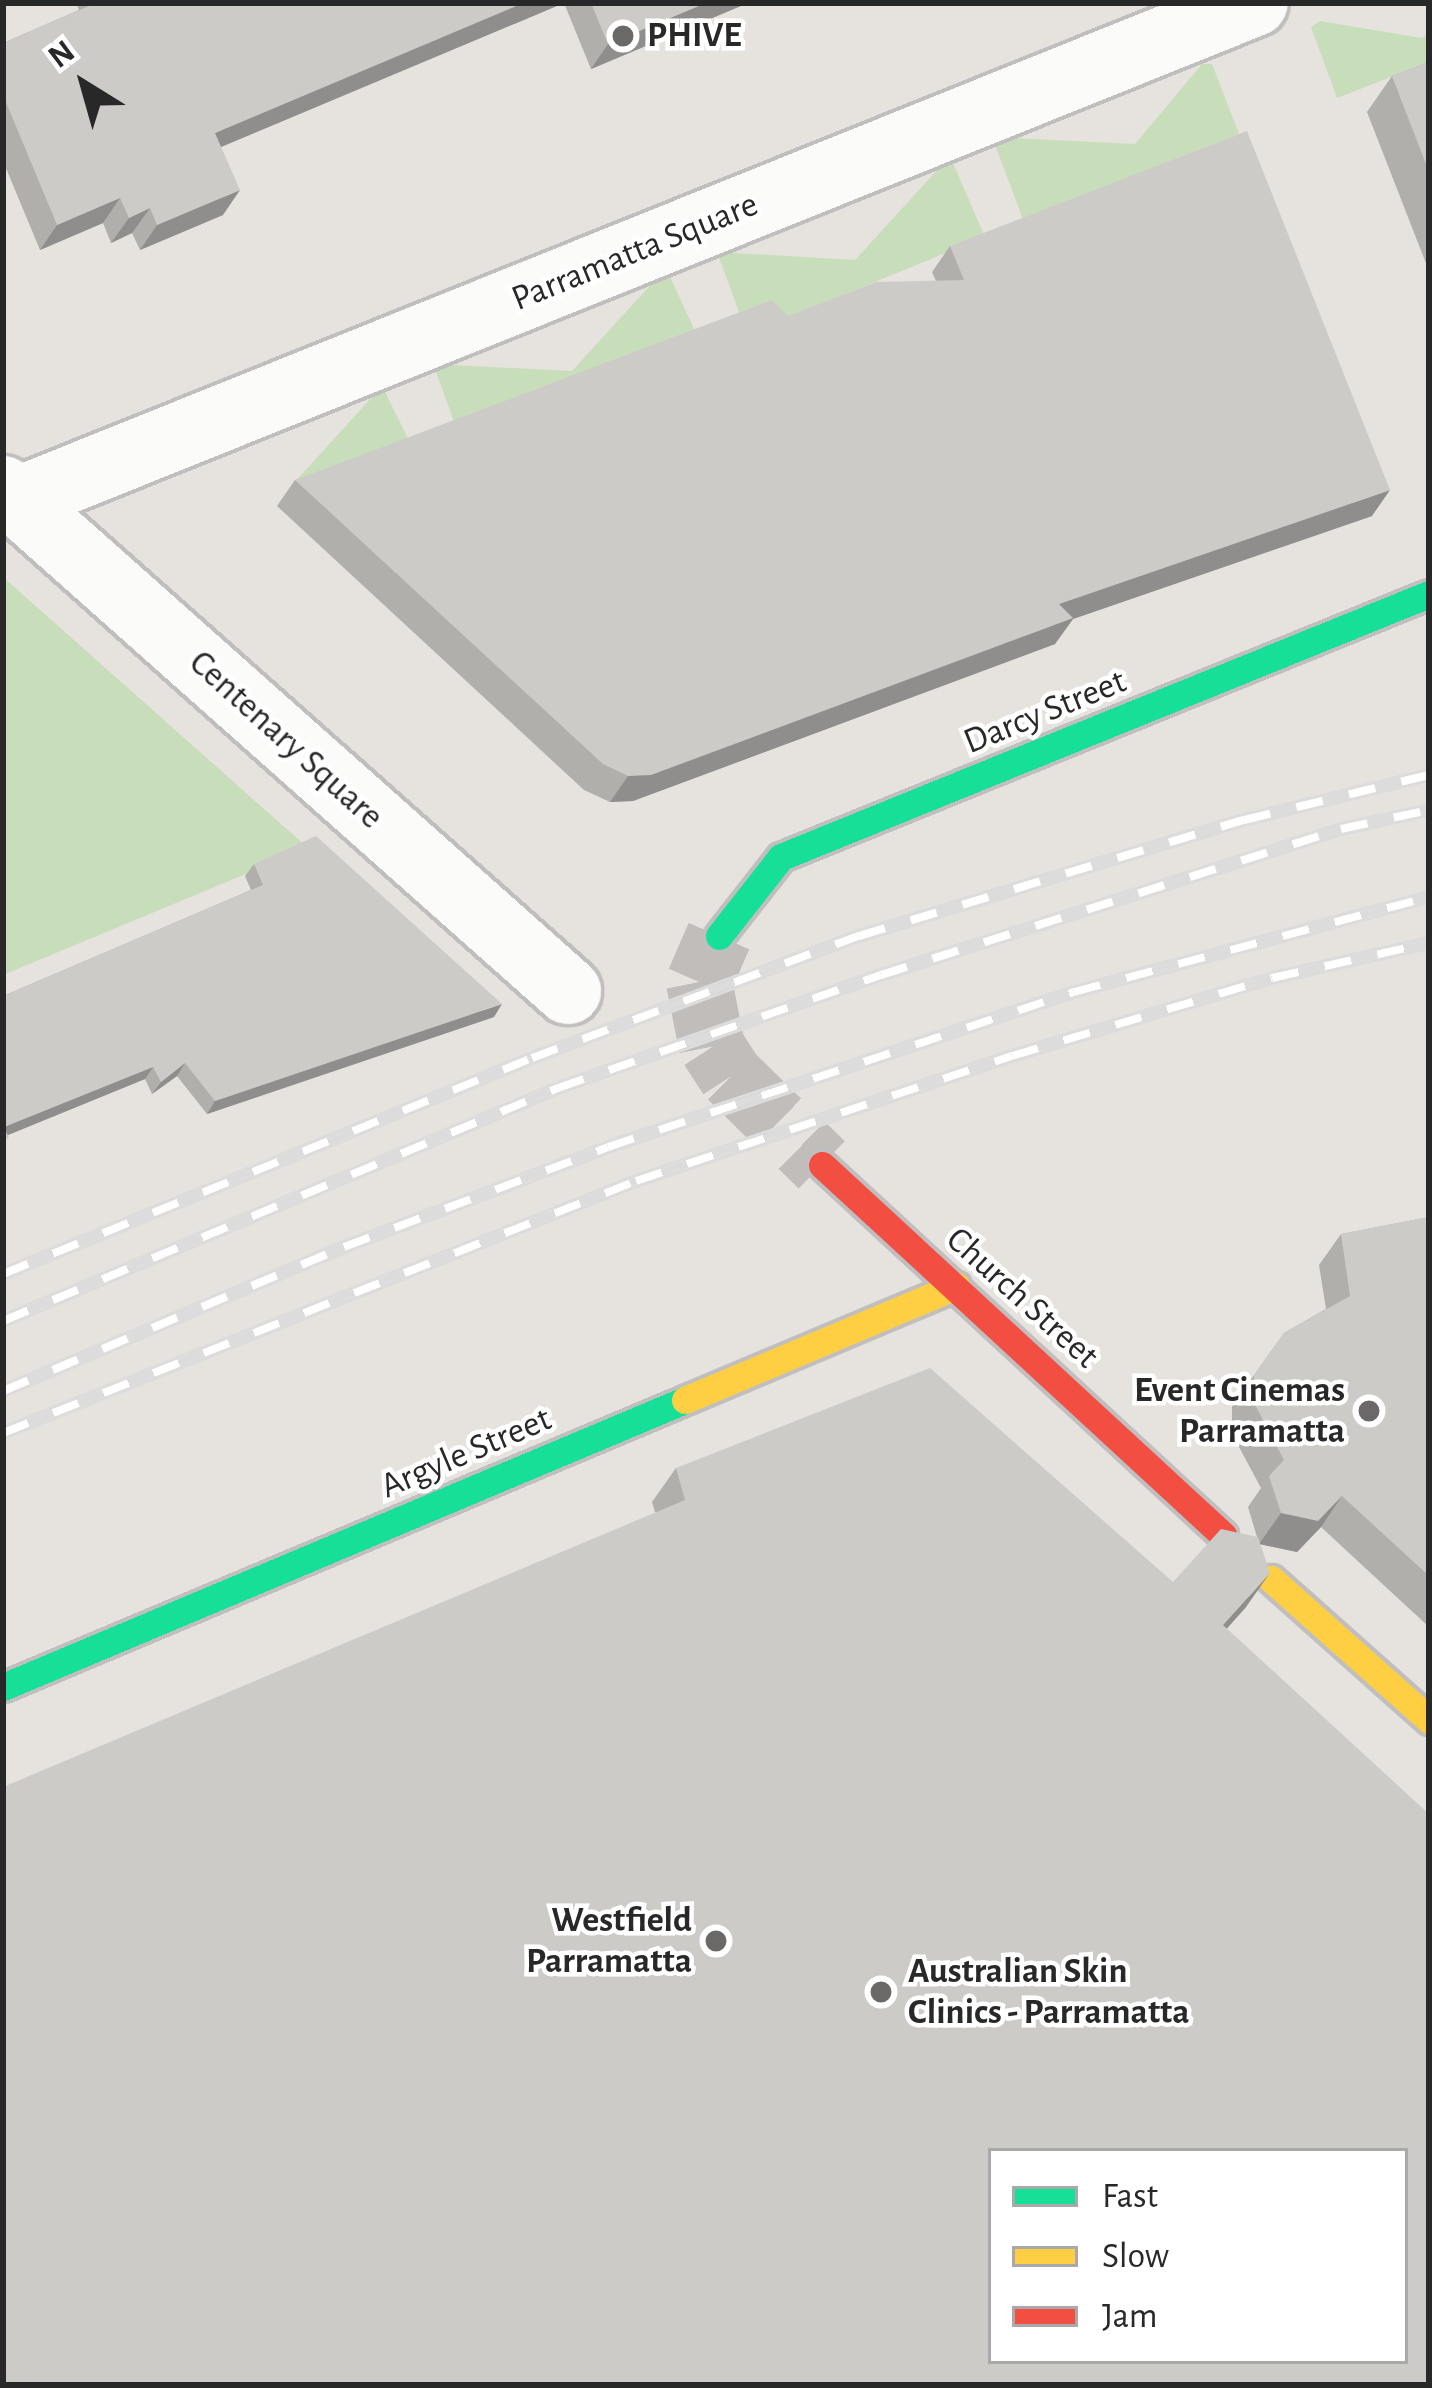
<!DOCTYPE html>
<style>
body{margin:0}
#map{position:relative;width:1432px;height:2388px;overflow:hidden;background:#e6e2de;font-family:"Alegreya Sans",sans-serif}
div>[style]{position:absolute}
[style*='--x']{left:calc(var(--x)*1px);top:calc(var(--y)*1px);width:calc(var(--w)*1px);rotate:calc(var(--a)*1deg)}
.green>*{inset:0;background:#c8deba}
.secondary-tunnel>*{height:66px;margin-top:-33px;transform-origin:0;background:repeating-linear-gradient(90deg,#c0bdba 0 66px,transparent 0 99px)}
.roads{filter:drop-shadow(3px 0 #c0bebf) drop-shadow(-3px 0 #c0bebf) drop-shadow(0 3px #c0bebf) drop-shadow(0 -3px #c0bebf)}
.street>*{height:66px;margin:-33px;padding:0 33px;transform-origin:33px;border-radius:33px;background:#fbfbfa}
.fast>*{height:27px;margin:-13.5px;padding:0 13.5px;transform-origin:13.5px;border-radius:13.5px;background:#16e098}
.slow>*{height:27px;margin:-13.5px;padding:0 13.5px;transform-origin:13.5px;border-radius:13.5px;background:#ffcf43}
.jam>*{height:27px;margin:-13.5px;padding:0 13.5px;transform-origin:13.5px;border-radius:13.5px;background:#f24e42}
.rail>*{height:14px;margin-top:-7px;transform-origin:0;background:repeating-linear-gradient(90deg,#fff 0 27px,#dddcdd 0 54px);box-sizing:border-box;border-block:3px solid #dddcdd}
.wall>*{inset:0;background:#b0afac}
.shaded-wall>*{inset:0;background:#908e8c}
.building>*{inset:0;background:#cdcbc8}
.dots>*{width:33px;height:33px;translate:-50% -50%;box-sizing:border-box;border:6px solid #fff;border-radius:50%}
span{translate:-50% -50%;white-space:nowrap;text-align:center;line-height:1.15;-webkit-text-stroke:9px #fff;paint-order:stroke}
.poi-label{font-size:36px;color:#282828;font-weight:700}
.left{translate:0 -50%;text-align:left}
.right{translate:-100% -50%;text-align:right}
.street-label{font-size:36px;color:#282828}
.frame{position:absolute;inset:0;border:6px solid #282828;pointer-events:none}
.legend{position:absolute;left:988px;top:2148px;width:420px;height:216px;box-sizing:border-box;background:#fff;border:3px solid #a9a9a9;margin:0;padding:15px 21px;list-style:none;font-size:36px;color:#282828}
.legend li{display:flex;align-items:center;gap:24px;height:60px}
.legend b{width:60px;border:3px solid #a9a9a9}
.north{position:absolute;left:24px;top:24px;width:120px;height:120px;-webkit-text-stroke:9px #fff;paint-order:stroke;rotate:323deg;font-size:33px;font-weight:700;line-height:48px;text-align:center;color:#282828}
.north::after{content:'';display:block;margin:auto;width:42px;height:54px;background:#282828;clip-path:polygon(50% 0,100% 100%,50% 72%,0 100%)}
</style>
<div id="map">
<div class="green">
<i style="clip-path:polygon(1320px 21px,1422px 38px,1429px 32px,1429px 62px,1337px 98px,1311px 27px)"></i>
<i style="clip-path:polygon(1202px 64px,1212px 64px,1239px 134px,1023px 219px,992px 137px,1135px 144px)"></i>
<i style="clip-path:polygon(950px 156px,985px 237px,747px 334px,717px 252px,855px 260px)"></i>
<i style="clip-path:polygon(666px 268px,705px 353px,463px 446px,433px 364px,572px 371px)"></i>
<i style="clip-path:polygon(382px 386px,414px 450px,292px 485px)"></i>
<i style="clip-path:polygon(3px 577px,308px 848px,3px 975px)"></i>
</div>
<div class="secondary-tunnel">
<i style="--x:719;--y:936;--w:50;--a:113.5"></i>
<i style="--x:699;--y:982;--w:66;--a:78.7"></i>
<i style="--x:712;--y:1047;--w:35;--a:57"></i>
<i style="--x:731;--y:1076;--w:127;--a:44.4"></i>
</div>
<div class="roads">
<div class="street">
<i style="--x:3;--y:489;--w:756;--a:41.62"></i>
<i style="--x:16;--y:501;--w:1335;--a:-21.9"></i>
</div>
<div class="fast">
<i style="--x:719;--y:936;--w:100;--a:-51.9"></i>
<i style="--x:781;--y:857;--w:699;--a:-22.09"></i>
<i style="--x:3;--y:1687;--w:740;--a:-22.82"></i>
</div>
<div class="slow">
<i style="--x:685;--y:1400;--w:294;--a:-22.8"></i>
<i style="--x:1271;--y:1579;--w:212;--a:41.7"></i>
</div>
<div class="jam">
<i style="--x:822;--y:1165;--w:546;--a:42.7"></i>
</div>
</div>
<div class="rail">
<i style="--x:3;--y:1274;--w:571;--a:-22.21"></i>
<i style="--x:532;--y:1058;--w:349;--a:-20.5"></i>
<i style="--x:859;--y:936;--w:402;--a:-16.8"></i>
<i style="--x:1244;--y:820;--w:190;--a:-13.7"></i>
<i style="--x:3;--y:1321;--w:602;--a:-22.77"></i>
<i style="--x:558;--y:1088;--w:342;--a:-19.3"></i>
<i style="--x:881;--y:975;--w:483;--a:-17.6"></i>
<i style="--x:1341;--y:829;--w:90;--a:-12.2"></i>
<i style="--x:3;--y:1391;--w:370;--a:-22.9"></i>
<i style="--x:344;--y:1247;--w:282;--a:-20.7"></i>
<i style="--x:608;--y:1147;--w:491;--a:-18.4"></i>
<i style="--x:1074;--y:992;--w:367;--a:-15"></i>
<i style="--x:3;--y:1433;--w:681;--a:-21.71"></i>
<i style="--x:636;--y:1181;--w:396;--a:-18.4"></i>
<i style="--x:1012;--y:1056;--w:271;--a:-16.7"></i>
<i style="--x:1272;--y:978;--w:161;--a:-12.6"></i>
</div>
<div class="wall">
<i style="clip-path:polygon(76px 3px,748px 3px,591px 69px,564px 3px,221px 147px,223px 215px,140px 250px,132px 233px,111px 243px,103px 223px,40px 250px,3px 161px,3px 43px,79px 10px)"></i>
<i style="clip-path:polygon(1429px 62px,1429px 271px,1367px 112px,1392px 76px)"></i>
<i style="clip-path:polygon(950px 246px,1372px 516px,1073px 619px,1055px 644px,633px 801px,610px 802px,584px 790px,277px 506px,295px 480px,788px 316px,936px 281px,932px 272px)"></i>
<i style="clip-path:polygon(254px 864px,494px 1017px,207px 1114px,177px 1076px,152px 1094px,145px 1079px,8px 1135px,3px 996px,251px 890px,245px 876px)"></i>
<i style="clip-path:polygon(1429px 1217px,1429px 1627px,1321px 1527px,1297px 1552px,1260px 1544px,1246px 1607px,1227px 1628px,655px 1512px,652px 1502px,676px 1468px,1173px 1582px,1257px 1537px,1248px 1507px,1261px 1488px,1232px 1434px,1232px 1406px,1284px 1333px,1326px 1309px,1319px 1265px,1341px 1234px)"></i>
</div>
<div class="shaded-wall">
<i style="clip-path:polygon(523px 3px,564px 3px,197px 157px,215px 133px)"></i>
<i style="clip-path:polygon(706px 3px,748px 3px,591px 69px,608px 44px)"></i>
<i style="clip-path:polygon(240px 190px,223px 215px,140px 250px,157px 225px)"></i>
<i style="clip-path:polygon(120px 198px,103px 223px,40px 250px,57px 225px)"></i>
<i style="clip-path:polygon(150px 208px,132px 233px,111px 243px,129px 218px)"></i>
<i style="clip-path:polygon(1390px 490px,1372px 516px,1073px 619px,1055px 644px,633px 801px,610px 802px,628px 776px,1059px 604px)"></i>
<i style="clip-path:polygon(502px 1004px,494px 1017px,207px 1114px,215px 1101px)"></i>
<i style="clip-path:polygon(185px 1063px,177px 1076px,152px 1094px,161px 1082px)"></i>
<i style="clip-path:polygon(153px 1067px,145px 1079px,3px 1137px,4px 1127px)"></i>
<i style="clip-path:polygon(1342px 1496px,1321px 1527px,1297px 1552px,1259px 1544px,1281px 1513px)"></i>
<i style="clip-path:polygon(1270px 1573px,1246px 1607px,1200px 1659px,1223px 1625px)"></i>
</div>
<div class="building">
<i style="clip-path:polygon(96px 3px,523px 3px,215px 133px,240px 190px,157px 225px,150px 208px,129px 218px,120px 198px,57px 225px,3px 95px,3px 43px)"></i>
<i style="clip-path:polygon(591px 3px,706px 3px,608px 44px)"></i>
<i style="clip-path:polygon(1429px 62px,1429px 172px,1392px 76px)"></i>
<i style="clip-path:polygon(1247px 131px,1390px 490px,1059px 604px,1073px 618px,651px 775px,628px 776px,603px 764px,295px 480px,772px 300px,788px 316px,876px 282px,964px 280px,950px 246px)"></i>
<i style="clip-path:polygon(316px 836px,502px 1004px,215px 1101px,185px 1063px,161px 1082px,153px 1067px,4px 1127px,9px 1138px,3px 1141px,3px 996px,263px 885px,254px 864px)"></i>
<i style="clip-path:polygon(1429px 1217px,1429px 1576px,1342px 1496px,1318px 1521px,1281px 1513px,1269px 1476px,1284px 1460px,1254px 1403px,1254px 1375px,1284px 1333px,1350px 1296px,1341px 1234px)"></i>
<i style="clip-path:polygon(evenodd,930px 1368px,1173px 1582px,1221px 1529px,1258px 1537px,1270px 1573px,1223px 1625px,1429px 1814px,1429px 2385px,3px 2385px,3px 1787px,685px 1500px,676px 1468px,930px 1368px,991px 2151px,1405px 2151px,1405px 2361px,991px 2361px,991px 2151px)"></i>
</div>
<div class="dots">
<i style="left:623px;top:36px;background:#6a6968"></i>
<i style="left:1369px;top:1411px;background:#6a6968"></i>
<i style="left:716px;top:1941px;background:#6a6968"></i>
<i style="left:881px;top:1992px;background:#6a6968"></i>
</div>
<div class="poi-label">
<span class="left" style="left:647px;top:36px">PHIVE</span>
<span class="right" style="left:1345px;top:1411px">Event Cinemas<br>Parramatta</span>
<span class="right" style="left:692px;top:1941px">Westfield<br>Parramatta</span>
<span class="left" style="left:908px;top:1992px">Australian Skin<br>Clinics - Parramatta</span>
</div>
<div class="street-label">
<span style="left:635px;top:252px;rotate:-22deg">Parramatta Square</span>
<span style="left:1045px;top:712px;rotate:-22deg">Darcy Street</span>
<span style="left:286px;top:740px;rotate:42deg">Centenary Square</span>
<span style="left:1022px;top:1298px;rotate:42deg">Church Street</span>
<span style="left:466px;top:1453px;rotate:-23deg">Argyle Street</span>
</div>
<div class="frame"></div>
<ul class="legend">
<li><b style="height:15px;background:#16e098"></b>Fast</li>
<li><b style="height:15px;background:#ffcf43"></b>Slow</li>
<li><b style="height:15px;background:#f24e42"></b>Jam</li>
</ul>
<div class="north">N</div>
</div>
